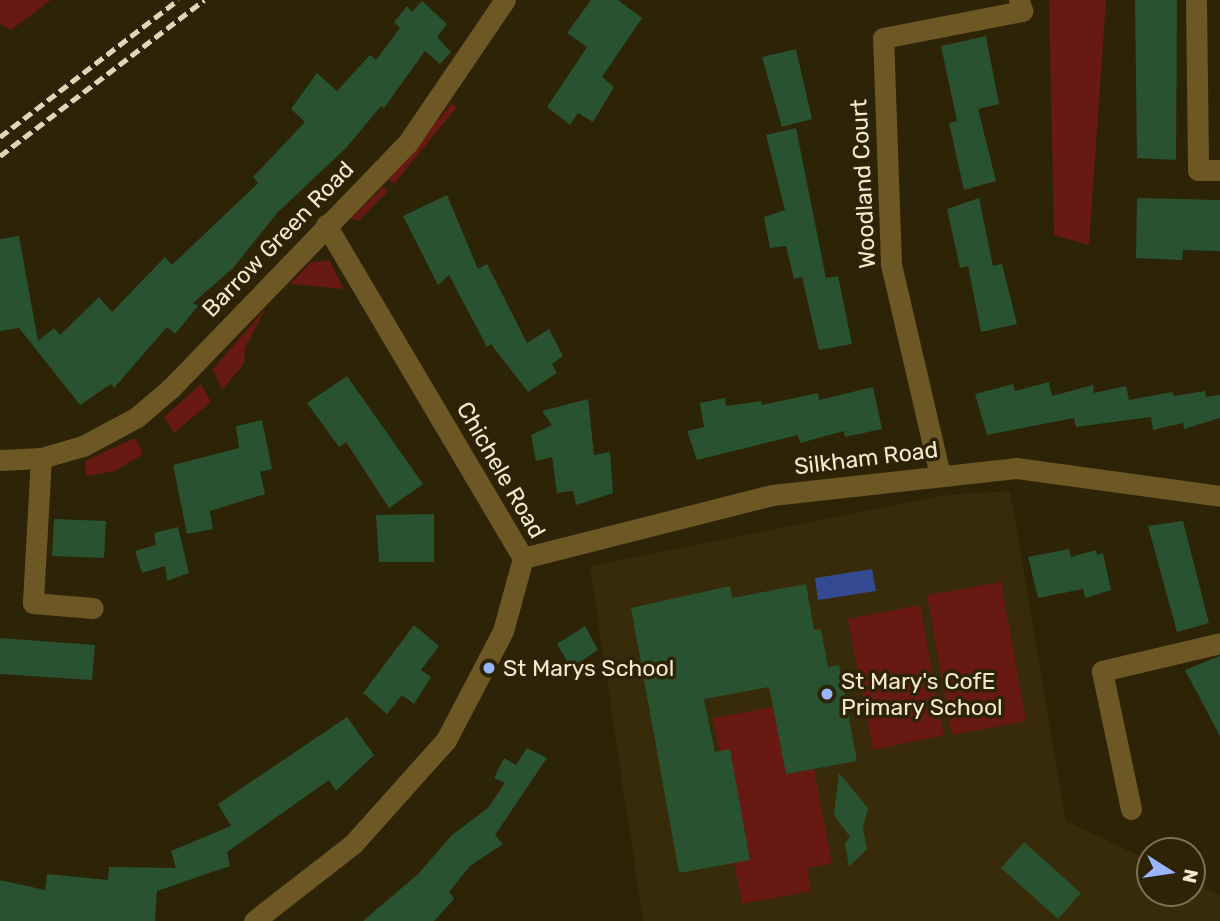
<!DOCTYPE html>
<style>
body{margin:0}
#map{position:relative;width:1220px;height:921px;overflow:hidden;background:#2d2307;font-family:Rubik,sans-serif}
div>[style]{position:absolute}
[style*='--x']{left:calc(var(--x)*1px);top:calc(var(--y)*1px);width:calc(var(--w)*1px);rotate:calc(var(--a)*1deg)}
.built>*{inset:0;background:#372b0a}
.green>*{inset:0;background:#681914}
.water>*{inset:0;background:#334a92}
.building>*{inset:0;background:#285230}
.minor>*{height:21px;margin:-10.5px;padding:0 10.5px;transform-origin:10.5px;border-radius:10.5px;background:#6d5825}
.tertiary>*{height:21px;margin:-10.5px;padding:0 10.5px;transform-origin:10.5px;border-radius:10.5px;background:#6d5825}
.rail>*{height:5px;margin-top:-2.5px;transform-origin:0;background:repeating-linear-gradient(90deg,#e0d5ba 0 10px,transparent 0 15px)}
.dots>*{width:19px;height:19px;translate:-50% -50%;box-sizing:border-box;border:4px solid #2d2307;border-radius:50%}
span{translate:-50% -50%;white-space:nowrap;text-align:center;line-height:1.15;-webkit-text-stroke:7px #2d2307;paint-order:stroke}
.street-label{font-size:23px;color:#f4e9ce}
.poi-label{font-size:23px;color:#f4e9ce}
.left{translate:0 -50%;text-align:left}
.north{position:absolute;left:1136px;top:837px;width:70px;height:70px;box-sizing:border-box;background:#2d2307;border:2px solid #7d7257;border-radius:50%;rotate:102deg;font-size:19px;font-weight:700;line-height:28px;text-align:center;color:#f4e9ce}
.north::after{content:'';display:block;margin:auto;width:24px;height:32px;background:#99b5fd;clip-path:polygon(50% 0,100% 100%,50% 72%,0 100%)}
</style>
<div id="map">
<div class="built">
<i style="clip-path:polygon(1010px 491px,1066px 821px,1150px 861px,1150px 893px,1192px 893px,1192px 881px,1220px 895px,1220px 921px,643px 921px,590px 566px,948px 495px)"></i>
</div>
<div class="green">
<i style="clip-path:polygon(0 0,51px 0,11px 30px,0 24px)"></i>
<i style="clip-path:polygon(1049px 0,1106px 0,1089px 245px,1054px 235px)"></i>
<i style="clip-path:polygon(451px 104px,457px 107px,394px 184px,388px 179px)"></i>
<i style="clip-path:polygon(383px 187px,388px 191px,358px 221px,351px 218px)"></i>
<i style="clip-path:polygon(329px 260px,344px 289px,290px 284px,310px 263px)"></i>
<i style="clip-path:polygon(266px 308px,245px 348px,244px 364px,222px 390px,213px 369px)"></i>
<i style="clip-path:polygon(201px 384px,211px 402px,174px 433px,164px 417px)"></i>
<i style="clip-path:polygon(135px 438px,143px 454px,115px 471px,86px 476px,85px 461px)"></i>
<i style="clip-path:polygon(1001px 582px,1026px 721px,952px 735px,927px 595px)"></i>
<i style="clip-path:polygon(920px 605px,944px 735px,873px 750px,848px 619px)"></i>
<i style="clip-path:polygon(773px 707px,786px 774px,814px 769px,832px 863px,807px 868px,811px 891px,742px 904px,734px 863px,750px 859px,730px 750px,720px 751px,713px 718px)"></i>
</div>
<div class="water">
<i style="clip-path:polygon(872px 569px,876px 591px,818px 600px,815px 578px)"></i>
</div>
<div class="building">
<i style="clip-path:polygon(591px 0,618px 0,642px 18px,602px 77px,614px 87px,593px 122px,578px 113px,570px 125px,547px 107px,587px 47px,567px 33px)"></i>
<i style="clip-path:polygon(1135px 0,1177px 0,1176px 160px,1137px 158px)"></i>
<i style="clip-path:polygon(422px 1px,447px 24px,437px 37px,451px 52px,440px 64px,425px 51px,384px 108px,381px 106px,347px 147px,277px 213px,234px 267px,193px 303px,198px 306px,175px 334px,167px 327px,114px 388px,111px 384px,80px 405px,19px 328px,0 331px,0 239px,19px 236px,38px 341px,54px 328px,60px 335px,99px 297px,112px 312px,165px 257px,172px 265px,258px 183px,253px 177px,305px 122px,291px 109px,317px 73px,337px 91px,370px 55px,376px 60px,400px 28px,394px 22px,407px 6px,412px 12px)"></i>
<i style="clip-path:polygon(986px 36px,999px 104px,978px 109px,996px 181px,964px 190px,949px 123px,957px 121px,941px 46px)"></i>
<i style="clip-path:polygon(796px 49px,812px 119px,782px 127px,762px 57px)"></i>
<i style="clip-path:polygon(796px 128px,826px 278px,838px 276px,852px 344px,819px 350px,802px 277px,794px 279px,786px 246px,770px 248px,764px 217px,785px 210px,766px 135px)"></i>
<i style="clip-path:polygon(447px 195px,478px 269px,487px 264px,527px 343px,549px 329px,563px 356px,552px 364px,557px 373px,528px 392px,491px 344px,487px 347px,449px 275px,438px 285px,403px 216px)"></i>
<i style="clip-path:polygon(979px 198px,993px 266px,1002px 264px,1017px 324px,981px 332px,968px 266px,960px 268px,947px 209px)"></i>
<i style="clip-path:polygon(1137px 198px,1220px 200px,1220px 251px,1183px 250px,1182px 260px,1136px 258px)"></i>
<i style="clip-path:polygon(347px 376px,423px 484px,389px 508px,346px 442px,339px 447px,307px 403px)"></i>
<i style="clip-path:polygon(1049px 382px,1052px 396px,1093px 385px,1094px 393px,1126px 386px,1129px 400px,1172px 392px,1174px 396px,1205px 391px,1206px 397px,1220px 395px,1220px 418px,1184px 429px,1183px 423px,1153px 430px,1151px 417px,1076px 427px,1074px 418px,987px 435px,975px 394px,1013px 384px,1015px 391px)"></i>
<i style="clip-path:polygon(873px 387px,882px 429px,845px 437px,844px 431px,800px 443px,798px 435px,697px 460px,687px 431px,704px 427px,700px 403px,725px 398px,726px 406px,761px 401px,762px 405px,818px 393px,819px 400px)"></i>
<i style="clip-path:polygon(588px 399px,594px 455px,610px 452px,613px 493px,576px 505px,573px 491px,557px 493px,552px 457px,536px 461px,531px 435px,552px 425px,542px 411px)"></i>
<i style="clip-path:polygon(262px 420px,272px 469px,260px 472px,265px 494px,210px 511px,213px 529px,187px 534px,173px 465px,239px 448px,236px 426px)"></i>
<i style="clip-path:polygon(434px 514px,434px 562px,379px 562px,376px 515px)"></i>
<i style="clip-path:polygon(54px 519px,106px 521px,104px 558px,52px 556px)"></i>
<i style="clip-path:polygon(1183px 521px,1209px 623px,1177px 632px,1148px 526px)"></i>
<i style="clip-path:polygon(178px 527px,189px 573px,167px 581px,165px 566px,142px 573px,135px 551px,156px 545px,154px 533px)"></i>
<i style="clip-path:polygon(1069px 549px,1071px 557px,1096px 550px,1097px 555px,1103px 553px,1111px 590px,1085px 598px,1083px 589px,1038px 598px,1028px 557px)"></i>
<i style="clip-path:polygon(806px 584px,814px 630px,821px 629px,828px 667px,839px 665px,857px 761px,786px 774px,769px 687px,704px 699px,715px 752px,730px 749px,750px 860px,679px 873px,631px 608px,730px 586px,732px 598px)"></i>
<i style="clip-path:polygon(414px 625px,439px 646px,421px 670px,431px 677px,414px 704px,402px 695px,387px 714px,363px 693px)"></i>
<i style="clip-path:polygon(585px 626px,598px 650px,571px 668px,557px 644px)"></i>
<i style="clip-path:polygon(0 638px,95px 645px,92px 680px,0 674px)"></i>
<i style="clip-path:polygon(1220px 656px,1220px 736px,1185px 670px)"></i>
<i style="clip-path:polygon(347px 717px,374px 755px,336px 791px,329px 780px,227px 852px,230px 866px,157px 891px,155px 921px,0 921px,0 880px,45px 890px,47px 874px,108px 880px,109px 867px,176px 868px,171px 851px,231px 826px,218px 804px)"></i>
<i style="clip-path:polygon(527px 748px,547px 758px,495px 835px,503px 844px,470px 866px,449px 892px,454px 899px,434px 921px,363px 921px,418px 874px,452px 835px,488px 808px,505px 783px,494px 778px,504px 758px,516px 765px)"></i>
<i style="clip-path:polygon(839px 773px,868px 808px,863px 828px,867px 849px,849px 867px,845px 843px,850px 837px,834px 815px)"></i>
<i style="clip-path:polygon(1024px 842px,1081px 893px,1058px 919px,1001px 868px)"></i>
</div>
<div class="minor">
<i style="--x:1196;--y:0;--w:170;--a:89.3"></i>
<i style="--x:1198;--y:170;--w:22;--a:0"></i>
<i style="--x:41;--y:458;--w:145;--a:93.2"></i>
<i style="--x:33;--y:603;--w:60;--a:4.8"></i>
<i style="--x:940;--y:475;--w:217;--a:-103.1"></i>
<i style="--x:891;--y:264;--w:226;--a:-92"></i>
<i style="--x:883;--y:38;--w:142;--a:-11"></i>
<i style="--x:1022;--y:11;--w:11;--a:-105"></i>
<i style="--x:523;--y:558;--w:257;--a:-14.2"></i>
<i style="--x:772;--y:495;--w:245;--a:-6.3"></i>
<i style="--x:1016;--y:468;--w:206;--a:7.8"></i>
<i style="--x:1131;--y:809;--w:141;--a:-101.9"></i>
<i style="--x:1102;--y:671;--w:121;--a:-13.3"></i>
<i style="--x:254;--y:921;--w:125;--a:-37.9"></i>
<i style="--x:353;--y:844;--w:140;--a:-48.2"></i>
<i style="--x:446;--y:740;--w:123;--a:-62.4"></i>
<i style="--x:503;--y:631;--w:76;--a:-74.7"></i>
<i style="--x:523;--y:558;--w:387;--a:-120.6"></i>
</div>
<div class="tertiary">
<i style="--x:0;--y:460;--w:41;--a:-2.8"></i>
<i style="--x:41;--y:458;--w:44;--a:-15.9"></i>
<i style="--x:83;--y:446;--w:61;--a:-28.2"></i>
<i style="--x:137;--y:417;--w:45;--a:-40.5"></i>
<i style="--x:171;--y:388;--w:339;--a:-46"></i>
<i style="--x:407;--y:144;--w:174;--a:-55.8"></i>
</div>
<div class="rail">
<i style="--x:0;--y:137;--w:225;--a:-37.6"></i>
<i style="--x:0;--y:156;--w:257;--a:-37.4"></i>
</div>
<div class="dots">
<i style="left:489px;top:668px;background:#99b5fd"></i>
<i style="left:827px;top:694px;background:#99b5fd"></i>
</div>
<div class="street-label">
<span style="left:863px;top:184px;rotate:-93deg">Woodland Court</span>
<span style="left:278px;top:239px;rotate:-46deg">Barrow Green Road</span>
<span style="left:866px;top:458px;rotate:-7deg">Silkham Road</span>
<span style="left:501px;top:470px;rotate:60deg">Chichele Road</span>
</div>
<div class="poi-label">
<span class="left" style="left:503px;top:668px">St Marys School</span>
<span class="left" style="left:841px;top:694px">St Mary's CofE<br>Primary School</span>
</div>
<div class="north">N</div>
</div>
